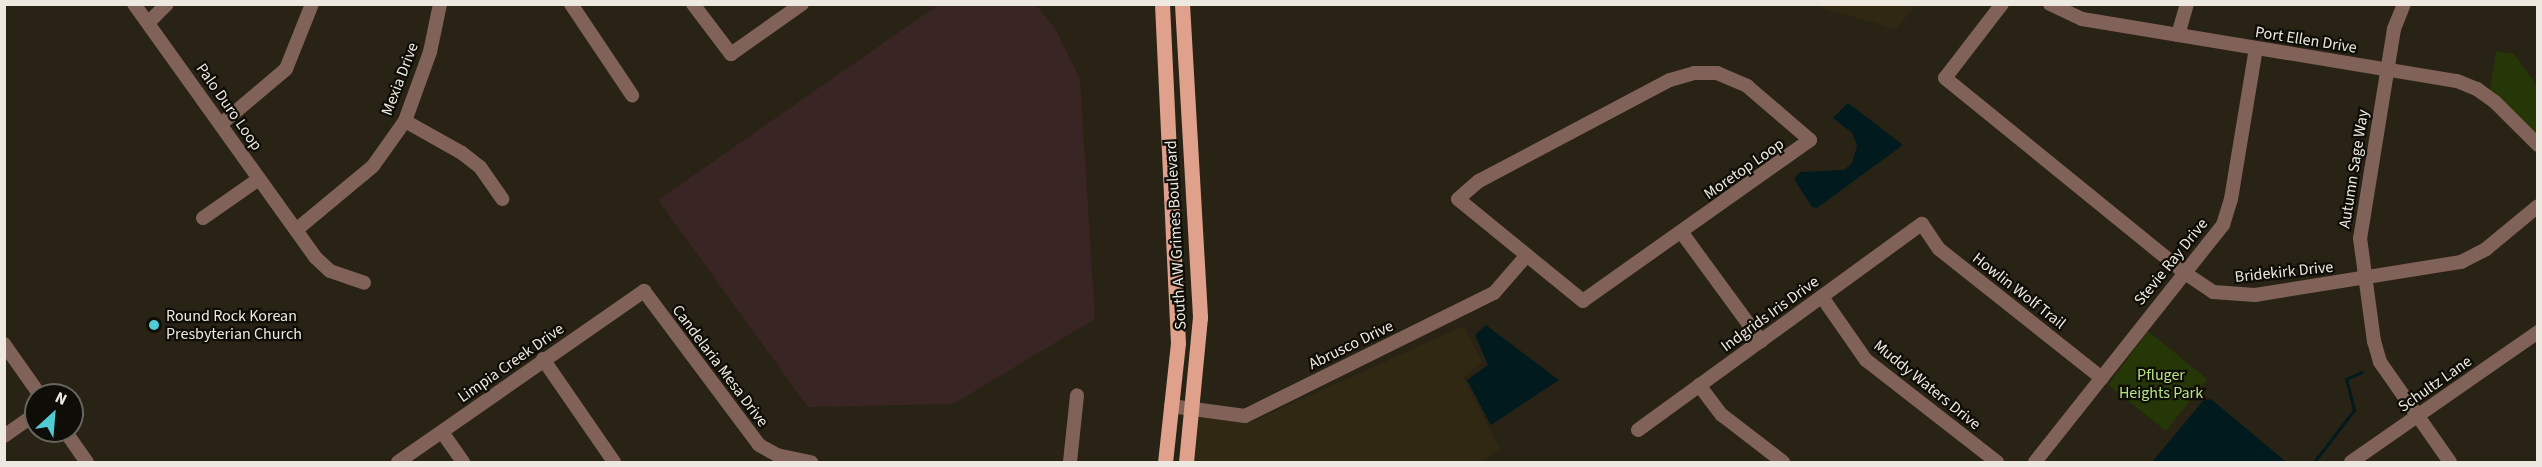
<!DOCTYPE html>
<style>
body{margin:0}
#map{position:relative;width:2542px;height:467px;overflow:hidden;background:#292315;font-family:"Source Sans 3",sans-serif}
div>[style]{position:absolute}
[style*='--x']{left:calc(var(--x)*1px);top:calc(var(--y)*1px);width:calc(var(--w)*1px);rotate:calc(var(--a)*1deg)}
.commercial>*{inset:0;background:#392523}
.built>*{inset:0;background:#312814}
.green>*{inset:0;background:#253706}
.water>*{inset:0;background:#001a1d}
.stream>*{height:3px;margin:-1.5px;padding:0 1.5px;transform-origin:1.5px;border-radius:1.5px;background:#001a1d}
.minor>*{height:14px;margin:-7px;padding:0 7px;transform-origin:7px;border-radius:7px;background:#816258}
.major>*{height:15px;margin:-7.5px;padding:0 7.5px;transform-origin:7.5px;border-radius:7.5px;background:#e0a18c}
.dots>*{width:16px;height:16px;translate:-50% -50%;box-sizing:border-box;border:3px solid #0f0d07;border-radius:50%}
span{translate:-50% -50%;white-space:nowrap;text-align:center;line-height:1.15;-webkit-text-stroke:4.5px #0f0d07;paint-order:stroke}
.street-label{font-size:16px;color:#ede9e0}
.poi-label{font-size:16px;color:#ede9e0}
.left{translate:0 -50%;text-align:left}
.park-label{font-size:16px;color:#b7e085}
.frame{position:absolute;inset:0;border:6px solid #ede9e0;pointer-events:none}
.north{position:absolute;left:24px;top:383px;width:60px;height:60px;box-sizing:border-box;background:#0f0d07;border:2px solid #68655e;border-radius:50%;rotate:26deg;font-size:16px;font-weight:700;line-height:24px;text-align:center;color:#ede9e0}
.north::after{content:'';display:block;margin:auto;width:21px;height:27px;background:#51ccd4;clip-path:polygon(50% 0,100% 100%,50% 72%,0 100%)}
</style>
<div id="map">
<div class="commercial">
<i style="clip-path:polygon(938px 5px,1036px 5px,1056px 30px,1080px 79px,1095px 319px,953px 404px,808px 407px,658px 200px)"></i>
</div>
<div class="built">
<i style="clip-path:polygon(1812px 5px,1916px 5px,1896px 29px)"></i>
<i style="clip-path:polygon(1464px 326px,1482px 363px,1463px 377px,1500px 449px,1479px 462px,1195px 462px,1199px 417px,1249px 423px)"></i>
</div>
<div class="green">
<i style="clip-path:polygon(2496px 51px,2514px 54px,2537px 86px,2537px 137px,2490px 90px)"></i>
<i style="clip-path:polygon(2148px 331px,2207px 379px,2166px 431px,2108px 385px)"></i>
</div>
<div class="water">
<i style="clip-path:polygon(1848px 103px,1903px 145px,1817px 208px,1812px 207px,1794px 179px,1800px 172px,1844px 170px,1852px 163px,1857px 146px,1852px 133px,1833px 118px)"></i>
<i style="clip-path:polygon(1486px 325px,1559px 380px,1491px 425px,1467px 380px,1488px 365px,1475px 335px)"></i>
<i style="clip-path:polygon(2211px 399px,2285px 461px,2284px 462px,2152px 462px,2203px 401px)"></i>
</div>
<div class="stream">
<i style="--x:2314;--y:462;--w:66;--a:-52.4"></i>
<i style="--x:2354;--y:410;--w:32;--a:-104"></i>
<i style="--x:2346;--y:379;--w:17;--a:-24"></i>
</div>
<div class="minor">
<i style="--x:134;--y:4;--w:312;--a:54.4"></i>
<i style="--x:316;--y:258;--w:19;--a:43"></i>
<i style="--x:330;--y:271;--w:36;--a:19"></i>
<i style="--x:571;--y:4;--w:110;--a:56.2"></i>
<i style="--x:693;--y:4;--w:63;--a:52.8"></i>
<i style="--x:731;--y:54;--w:87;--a:-35.2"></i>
<i style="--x:2002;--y:4;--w:93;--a:127.6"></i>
<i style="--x:1945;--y:78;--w:309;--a:39.1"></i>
<i style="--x:2185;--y:273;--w:34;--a:34"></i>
<i style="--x:2213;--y:292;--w:42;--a:4.1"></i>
<i style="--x:2255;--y:295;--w:209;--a:-9.1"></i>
<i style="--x:2461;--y:262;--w:28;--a:-27"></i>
<i style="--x:2486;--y:249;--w:67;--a:-39.6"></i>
<i style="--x:2050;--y:4;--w:35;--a:25"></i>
<i style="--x:2082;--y:19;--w:380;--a:9.4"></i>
<i style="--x:2457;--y:81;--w:22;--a:22"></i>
<i style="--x:2477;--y:89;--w:22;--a:36"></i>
<i style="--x:2495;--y:102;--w:61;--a:45"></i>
<i style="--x:2404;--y:4;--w:27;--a:112"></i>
<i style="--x:2394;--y:29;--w:212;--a:99.2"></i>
<i style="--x:2360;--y:238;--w:104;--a:82.3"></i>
<i style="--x:2374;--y:341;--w:22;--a:74"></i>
<i style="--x:2380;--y:362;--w:122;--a:55"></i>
<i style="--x:149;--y:22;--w:25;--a:-45"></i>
<i style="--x:2178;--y:35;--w:32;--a:-74"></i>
<i style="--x:1694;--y:73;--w:23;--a:0"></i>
<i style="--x:1717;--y:73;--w:33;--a:23"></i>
<i style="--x:1747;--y:86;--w:83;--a:40.6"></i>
<i style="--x:1810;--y:140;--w:278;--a:144.7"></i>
<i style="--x:1583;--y:301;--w:161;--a:-140.8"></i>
<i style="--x:1458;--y:199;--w:28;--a:-41"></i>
<i style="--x:1479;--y:181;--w:216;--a:-27.9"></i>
<i style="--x:1670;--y:80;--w:25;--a:-16"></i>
<i style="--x:405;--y:121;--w:65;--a:29.3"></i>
<i style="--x:462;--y:153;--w:23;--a:38"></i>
<i style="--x:480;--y:167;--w:39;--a:55"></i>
<i style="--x:221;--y:124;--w:85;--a:-40.2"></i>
<i style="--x:286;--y:69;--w:70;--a:-68.2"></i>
<i style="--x:203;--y:218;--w:68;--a:-34.9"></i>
<i style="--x:296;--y:230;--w:100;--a:-39.7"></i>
<i style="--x:373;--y:166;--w:55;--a:-54.6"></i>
<i style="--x:405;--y:121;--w:73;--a:-70.1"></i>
<i style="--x:430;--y:52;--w:49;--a:-78.2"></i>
<i style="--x:1682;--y:233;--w:134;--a:53.8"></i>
<i style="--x:1822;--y:297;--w:77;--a:55.1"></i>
<i style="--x:1866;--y:360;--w:166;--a:37.9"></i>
<i style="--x:4;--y:344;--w:62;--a:54.8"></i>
<i style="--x:543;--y:359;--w:125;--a:55.4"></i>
<i style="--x:1699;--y:385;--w:38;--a:53"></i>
<i style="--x:1722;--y:415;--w:77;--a:37.6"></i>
<i style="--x:1171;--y:406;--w:75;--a:7.7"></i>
<i style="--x:1245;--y:416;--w:278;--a:-26.3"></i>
<i style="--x:1494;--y:293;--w:50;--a:-49"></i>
<i style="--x:1638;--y:430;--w:351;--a:-36"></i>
<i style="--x:1922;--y:224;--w:30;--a:56"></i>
<i style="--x:1939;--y:249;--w:208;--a:38.4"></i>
<i style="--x:65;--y:431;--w:38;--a:55"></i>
<i style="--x:442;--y:432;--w:37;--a:55"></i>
<i style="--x:4;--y:436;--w:39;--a:-35"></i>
<i style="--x:398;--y:462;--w:300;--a:-34.8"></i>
<i style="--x:644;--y:291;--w:192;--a:53.2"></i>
<i style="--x:759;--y:445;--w:21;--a:29"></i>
<i style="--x:777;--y:455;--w:35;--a:12"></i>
<i style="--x:1070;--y:462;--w:67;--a:-84"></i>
<i style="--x:2035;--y:462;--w:303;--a:-51.6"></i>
<i style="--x:2223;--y:225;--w:27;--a:-73"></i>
<i style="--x:2231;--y:199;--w:153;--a:-80.6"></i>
<i style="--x:2351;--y:462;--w:228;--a:-34.8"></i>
</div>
<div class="major">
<i style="--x:1162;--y:4;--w:339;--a:87.3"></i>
<i style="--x:1178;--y:343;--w:120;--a:96.2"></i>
<i style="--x:1182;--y:4;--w:314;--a:86.7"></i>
<i style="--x:1200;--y:317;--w:146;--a:95.5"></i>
</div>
<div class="dots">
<i style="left:154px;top:325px;background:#51ccd4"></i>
</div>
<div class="street-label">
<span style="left:2306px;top:40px;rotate:9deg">Port Ellen Drive</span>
<span style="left:400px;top:79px;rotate:-69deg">Mexia Drive</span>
<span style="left:229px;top:107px;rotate:55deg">Palo Duro Loop</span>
<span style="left:1744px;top:169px;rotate:-35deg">Moretop Loop</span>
<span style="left:2354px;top:169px;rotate:-81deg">Autumn Sage Way</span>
<span style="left:1176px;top:235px;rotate:-93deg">South A W Grimes Boulevard</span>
<span style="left:2171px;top:262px;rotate:-51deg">Stevie Ray Drive</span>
<span style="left:2284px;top:272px;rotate:-6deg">Bridekirk Drive</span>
<span style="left:2019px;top:291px;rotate:38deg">Howlin Wolf Trail</span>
<span style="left:1770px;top:314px;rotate:-36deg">Indgrids Iris Drive</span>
<span style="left:1351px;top:345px;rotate:-26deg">Abrusco Drive</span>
<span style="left:511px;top:363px;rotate:-35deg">Limpia Creek Drive</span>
<span style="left:720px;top:366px;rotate:53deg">Candelaria Mesa Drive</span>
<span style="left:2435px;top:384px;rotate:-35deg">Schultz Lane</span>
<span style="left:1927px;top:385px;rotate:39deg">Muddy Waters Drive</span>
</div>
<div class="poi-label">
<span class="left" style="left:166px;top:325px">Round Rock Korean<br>Presbyterian Church</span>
</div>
<div class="park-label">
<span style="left:2161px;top:384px">Pfluger<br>Heights Park</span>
</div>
<div class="frame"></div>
<div class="north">N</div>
</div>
